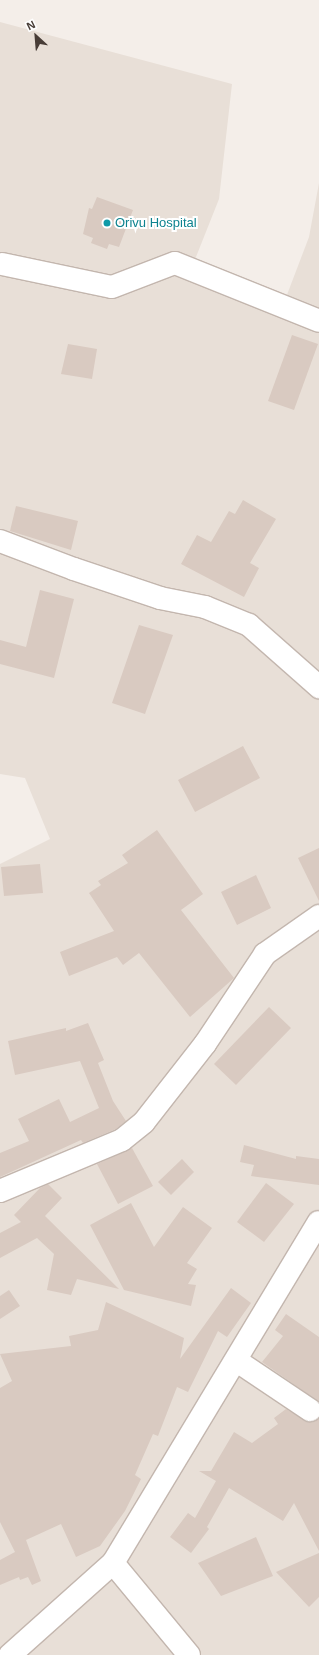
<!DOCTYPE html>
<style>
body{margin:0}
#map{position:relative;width:319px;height:1655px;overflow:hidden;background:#f4eee9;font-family:Helvetica,sans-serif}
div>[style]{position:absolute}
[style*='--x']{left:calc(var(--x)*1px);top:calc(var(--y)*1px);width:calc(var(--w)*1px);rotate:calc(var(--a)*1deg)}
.residential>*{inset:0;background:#e8dfd7}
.building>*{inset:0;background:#d9cac1}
.roads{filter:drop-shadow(1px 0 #c3b6ae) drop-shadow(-1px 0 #c3b6ae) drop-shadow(0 1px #c3b6ae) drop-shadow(0 -1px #c3b6ae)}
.minor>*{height:22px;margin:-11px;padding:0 11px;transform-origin:11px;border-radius:11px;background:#fff}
.dots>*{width:11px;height:11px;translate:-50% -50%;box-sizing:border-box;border:2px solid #fff;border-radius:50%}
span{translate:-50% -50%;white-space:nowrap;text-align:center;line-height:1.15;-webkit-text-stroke:4px #fff;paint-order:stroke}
.culture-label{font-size:13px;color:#0d838f}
.left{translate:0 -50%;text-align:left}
.north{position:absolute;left:16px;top:16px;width:40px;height:40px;-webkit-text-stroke:3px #fff;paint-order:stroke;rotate:334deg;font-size:11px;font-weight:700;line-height:16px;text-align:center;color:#483d37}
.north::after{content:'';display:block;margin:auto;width:14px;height:18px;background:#483d37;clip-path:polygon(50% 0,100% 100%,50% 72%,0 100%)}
</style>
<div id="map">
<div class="residential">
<i style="clip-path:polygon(0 22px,232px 84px,219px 199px,194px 262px,285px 300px,309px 237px,319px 183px,319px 1655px,0 1655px,0 864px,50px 839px,25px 778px,0 774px)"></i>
</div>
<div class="building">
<i style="clip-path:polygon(97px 197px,133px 210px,119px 247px,109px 244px,107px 249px,91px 243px,93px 238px,83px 234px,89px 208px,92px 209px)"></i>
<i style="clip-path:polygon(292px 335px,318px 344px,294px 410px,268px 401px)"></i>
<i style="clip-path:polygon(68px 344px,97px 349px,92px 379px,61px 374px)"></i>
<i style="clip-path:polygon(243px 500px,276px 519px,250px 563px,259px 568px,244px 597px,181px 564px,197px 535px,211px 542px,229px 511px,235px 514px)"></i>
<i style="clip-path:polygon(16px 506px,78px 521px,71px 550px,10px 531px)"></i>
<i style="clip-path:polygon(40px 590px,74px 599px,54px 678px,0 664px,0 640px,26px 647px)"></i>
<i style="clip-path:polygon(139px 625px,173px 635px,145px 714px,112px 703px)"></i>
<i style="clip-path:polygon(243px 746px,260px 778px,195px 812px,178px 780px)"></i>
<i style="clip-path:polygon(157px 830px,203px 894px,181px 910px,234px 978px,190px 1017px,139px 953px,123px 965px,117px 957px,69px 976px,60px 952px,114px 931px,89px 893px,101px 885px,98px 881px,128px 863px,122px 855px)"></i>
<i style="clip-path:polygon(319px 848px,319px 901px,298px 858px)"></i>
<i style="clip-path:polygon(40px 864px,43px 893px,4px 896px,1px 867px)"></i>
<i style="clip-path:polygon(256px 875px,271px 908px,237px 925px,221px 892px)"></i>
<i style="clip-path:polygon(269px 1007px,291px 1028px,236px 1085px,214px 1064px)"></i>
<i style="clip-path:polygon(88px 1023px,104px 1060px,98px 1063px,113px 1101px,126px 1121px,116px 1129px,83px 1143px,81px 1140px,0 1177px,0 1153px,29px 1141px,18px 1119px,59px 1099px,70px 1122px,99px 1108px,80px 1061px,15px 1075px,8px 1041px,66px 1028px,66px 1031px)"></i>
<i style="clip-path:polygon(244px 1145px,296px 1159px,296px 1156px,319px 1159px,319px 1185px,251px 1176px,254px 1165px,240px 1162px)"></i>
<i style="clip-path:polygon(132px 1148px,153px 1186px,118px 1204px,97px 1164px)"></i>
<i style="clip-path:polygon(182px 1159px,194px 1172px,171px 1195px,158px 1182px)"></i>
<i style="clip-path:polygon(266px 1183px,294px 1204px,264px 1242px,237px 1222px)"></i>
<i style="clip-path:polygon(48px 1184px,62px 1198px,45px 1216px,119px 1289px,77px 1279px,71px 1295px,47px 1290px,54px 1254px,37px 1238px,0 1258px,0 1233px,21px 1222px,14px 1215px,40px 1188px)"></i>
<i style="clip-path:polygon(131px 1203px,154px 1247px,183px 1207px,212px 1228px,187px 1263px,197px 1269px,188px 1284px,196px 1285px,191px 1306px,124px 1290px,90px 1225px)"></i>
<i style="clip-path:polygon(231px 1288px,251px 1303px,227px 1337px,218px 1331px,188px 1392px,177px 1387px,158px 1436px,153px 1434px,135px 1475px,141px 1479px,125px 1511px,100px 1546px,76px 1557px,61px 1524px,26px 1540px,41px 1581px,32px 1585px,28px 1577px,20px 1580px,19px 1577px,0 1585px,0 1560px,15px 1552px,0 1522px,0 1388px,12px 1381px,0 1354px,71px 1346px,69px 1336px,98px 1330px,106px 1302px,184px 1338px,180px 1359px)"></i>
<i style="clip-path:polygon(9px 1290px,20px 1306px,0 1319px,0 1296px)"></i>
<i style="clip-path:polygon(286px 1314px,319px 1337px,319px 1402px,262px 1362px,283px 1336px,275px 1330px)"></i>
<i style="clip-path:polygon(286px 1409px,309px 1422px,319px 1418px,319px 1551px,294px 1503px,283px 1521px,229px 1488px,207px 1527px,209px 1529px,191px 1553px,170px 1537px,188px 1513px,195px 1518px,216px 1481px,199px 1471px,211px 1471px,234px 1432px,252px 1443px,278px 1424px,274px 1418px)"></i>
<i style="clip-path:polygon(256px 1537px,273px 1576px,221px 1596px,198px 1563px)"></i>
<i style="clip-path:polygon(319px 1553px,319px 1597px,309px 1607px,276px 1572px)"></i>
</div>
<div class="roads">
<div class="minor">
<i style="--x:2;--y:264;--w:112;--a:11.8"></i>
<i style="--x:112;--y:287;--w:67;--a:-20.9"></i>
<i style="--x:175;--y:263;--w:155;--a:21.9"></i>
<i style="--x:0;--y:541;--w:79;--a:20.7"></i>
<i style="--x:74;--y:569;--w:91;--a:18.6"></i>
<i style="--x:160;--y:598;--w:46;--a:11.3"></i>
<i style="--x:205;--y:607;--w:48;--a:22.2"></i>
<i style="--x:249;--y:625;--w:94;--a:41.5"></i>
<i style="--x:0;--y:1191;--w:132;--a:-22.7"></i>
<i style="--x:122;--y:1140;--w:28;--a:-39"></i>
<i style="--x:144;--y:1122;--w:99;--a:-52"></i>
<i style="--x:205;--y:1044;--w:108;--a:-56.3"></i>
<i style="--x:265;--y:954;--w:66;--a:-35.1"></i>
<i style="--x:237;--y:1361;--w:88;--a:33.9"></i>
<i style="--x:113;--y:1563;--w:119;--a:50.4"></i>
<i style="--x:10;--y:1655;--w:138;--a:-41.8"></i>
<i style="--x:113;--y:1563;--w:398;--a:-58.9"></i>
</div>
</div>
<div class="dots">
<i style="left:107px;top:223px;background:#0f9aa8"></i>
</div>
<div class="culture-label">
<span class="left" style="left:115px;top:223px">Orivu Hospital</span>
</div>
<div class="north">N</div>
</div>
